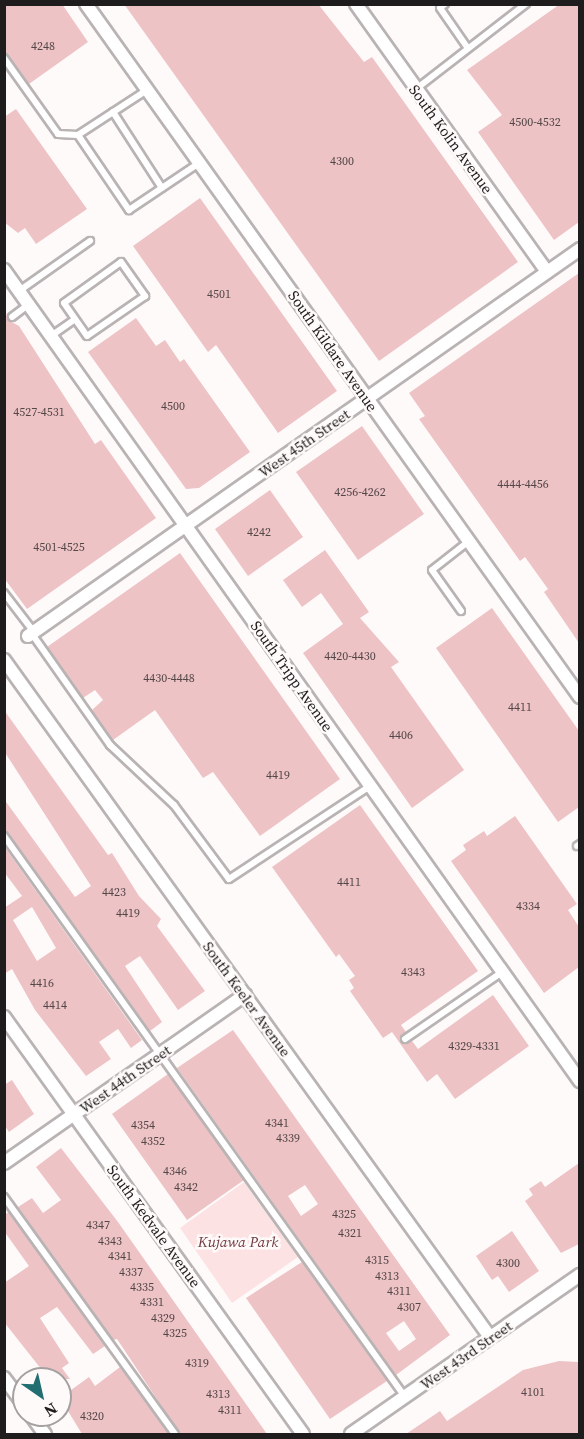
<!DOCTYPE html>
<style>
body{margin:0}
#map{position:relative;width:584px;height:1439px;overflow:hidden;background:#fffafa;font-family:"Source Serif 4",serif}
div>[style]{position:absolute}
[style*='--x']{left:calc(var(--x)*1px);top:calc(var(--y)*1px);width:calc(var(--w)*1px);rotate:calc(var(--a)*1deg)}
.green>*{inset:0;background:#fde2e4}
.building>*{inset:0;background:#eec3c6}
.roads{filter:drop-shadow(2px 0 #b9b3b4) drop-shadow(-2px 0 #b9b3b4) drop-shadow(0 2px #b9b3b4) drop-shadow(0 -2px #b9b3b4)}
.lane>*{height:6px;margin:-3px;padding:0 3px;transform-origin:3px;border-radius:3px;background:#fff}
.street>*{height:12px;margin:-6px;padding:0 6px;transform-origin:6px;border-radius:6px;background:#fff}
span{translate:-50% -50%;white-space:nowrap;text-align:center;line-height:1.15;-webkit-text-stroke:5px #fffafa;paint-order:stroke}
.number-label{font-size:12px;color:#524646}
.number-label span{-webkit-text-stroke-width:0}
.street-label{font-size:15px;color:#1e1c1c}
.park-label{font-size:15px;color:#733a41;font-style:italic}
.frame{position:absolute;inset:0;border:6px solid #1e1c1c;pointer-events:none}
.north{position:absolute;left:12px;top:1367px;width:60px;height:60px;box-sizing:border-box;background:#fffafa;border:2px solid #a5a1a1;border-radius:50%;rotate:146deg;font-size:16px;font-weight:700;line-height:24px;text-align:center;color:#1e1c1c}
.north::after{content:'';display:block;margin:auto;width:21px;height:27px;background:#226e71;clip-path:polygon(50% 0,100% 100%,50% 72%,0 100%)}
</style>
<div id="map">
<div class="green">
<i style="clip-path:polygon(244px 1182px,298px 1257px,232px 1303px,180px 1228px)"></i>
</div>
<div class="building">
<i style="clip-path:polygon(4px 4px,62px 4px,88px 42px,29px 84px,4px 51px)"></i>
<i style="clip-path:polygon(124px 4px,318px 4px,364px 62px,372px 57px,518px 262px,379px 361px)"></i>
<i style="clip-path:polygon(560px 4px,579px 4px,579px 222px,554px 240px,478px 132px,502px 115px,467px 70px)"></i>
<i style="clip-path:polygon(16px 109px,87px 209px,36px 244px,25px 228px,18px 233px,4px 222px,4px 117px)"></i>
<i style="clip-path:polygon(200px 198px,337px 391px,278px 433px,216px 345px,208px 352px,133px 246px)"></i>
<i style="clip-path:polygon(579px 273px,579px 643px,544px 592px,548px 589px,525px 557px,520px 561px,419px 419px,425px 416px,409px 393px)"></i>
<i style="clip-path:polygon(4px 306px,8px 320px,19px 326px,95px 444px,101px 440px,156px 518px,27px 609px,4px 578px)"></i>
<i style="clip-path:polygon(136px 318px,156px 346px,165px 340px,180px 362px,184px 359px,250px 452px,199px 488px,186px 489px,88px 352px)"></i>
<i style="clip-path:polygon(362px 426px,424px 514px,358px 560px,296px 472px)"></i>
<i style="clip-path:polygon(270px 490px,303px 537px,248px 576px,215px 529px)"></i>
<i style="clip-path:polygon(325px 550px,369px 612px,360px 618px,399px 662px,391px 667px,464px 770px,412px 808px,303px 653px,343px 624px,321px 593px,302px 607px,283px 580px)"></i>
<i style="clip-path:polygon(180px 553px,340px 779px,260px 836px,213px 772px,203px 778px,155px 710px,113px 740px,92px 710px,103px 700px,95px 690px,83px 698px,47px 647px)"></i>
<i style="clip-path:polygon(492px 608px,579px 731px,579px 807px,558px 822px,436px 648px)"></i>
<i style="clip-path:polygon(4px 710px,108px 855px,112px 853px,139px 896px,161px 919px,157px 926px,205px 991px,178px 1010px,140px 956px,125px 966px,162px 1022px,150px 1031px,4px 831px,4px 799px,75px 897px,91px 886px,4px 751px)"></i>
<i style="clip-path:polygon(360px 805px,478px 971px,401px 1025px,406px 1032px,400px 1037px,401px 1042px,412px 1041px,418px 1049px,493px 995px,529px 1046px,455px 1099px,437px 1074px,427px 1082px,392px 1032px,383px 1038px,350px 991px,354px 988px,349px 980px,355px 976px,339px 954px,336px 957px,272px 867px)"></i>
<i style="clip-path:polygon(515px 816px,577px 904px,568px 910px,579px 927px,579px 967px,544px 993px,451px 861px,466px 850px,463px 845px,484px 831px,487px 836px)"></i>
<i style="clip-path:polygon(evenodd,4px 846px,142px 1040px,131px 1048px,118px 1029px,99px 1042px,111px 1059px,86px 1076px,35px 1010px,12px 969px,4px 974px,4px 908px,22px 896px,4px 872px,4px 846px,32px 907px,56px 948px,37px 961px,13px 920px,32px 907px)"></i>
<i style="clip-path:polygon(evenodd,233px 1030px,450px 1335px,396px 1375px,177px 1068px,233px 1030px,305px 1185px,318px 1204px,301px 1216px,288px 1196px,305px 1185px,233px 1030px,404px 1321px,416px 1339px,399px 1351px,386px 1333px,404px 1321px)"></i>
<i style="clip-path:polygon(168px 1074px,244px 1180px,187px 1220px,112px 1114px)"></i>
<i style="clip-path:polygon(12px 1080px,34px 1114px,9px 1132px,4px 1125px,4px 1085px)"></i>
<i style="clip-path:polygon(61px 1148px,118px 1222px,267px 1434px,180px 1434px,117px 1339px,113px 1340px,18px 1207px,32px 1198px,43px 1213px,61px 1200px,36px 1167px)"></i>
<i style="clip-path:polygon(579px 1163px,579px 1244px,561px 1253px,525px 1201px,533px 1195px,529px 1189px,541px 1181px,545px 1187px)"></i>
<i style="clip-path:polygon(9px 1212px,105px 1346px,93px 1354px,57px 1307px,40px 1318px,69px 1363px,62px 1368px,70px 1379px,49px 1379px,4px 1322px,4px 1283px,29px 1266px,4px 1231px,4px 1215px)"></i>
<i style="clip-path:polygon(512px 1231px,539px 1271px,509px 1292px,498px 1276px,492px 1280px,476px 1256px)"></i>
<i style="clip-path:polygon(302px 1262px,387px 1381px,330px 1419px,246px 1298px)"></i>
<i style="clip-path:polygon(559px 1361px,579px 1362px,579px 1434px,406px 1434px,440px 1411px,447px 1421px,523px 1370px)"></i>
<i style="clip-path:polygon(120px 1367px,169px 1434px,82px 1434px,60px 1398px,89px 1377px,95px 1386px)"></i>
</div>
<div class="roads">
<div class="lane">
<i style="--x:445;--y:4;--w:6;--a:141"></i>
<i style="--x:440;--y:8;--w:47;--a:55.3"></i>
<i style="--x:4;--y:58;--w:93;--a:54.6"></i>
<i style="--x:58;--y:134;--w:20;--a:3"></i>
<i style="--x:416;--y:89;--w:139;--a:-37.7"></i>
<i style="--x:147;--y:90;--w:82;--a:146.9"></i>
<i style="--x:78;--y:135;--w:91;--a:55.8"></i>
<i style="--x:129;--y:210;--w:84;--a:-33.9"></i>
<i style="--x:113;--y:112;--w:90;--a:57.2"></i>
<i style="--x:121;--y:262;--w:42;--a:54.8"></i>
<i style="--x:145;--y:296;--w:70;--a:145.4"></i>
<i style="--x:87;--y:336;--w:40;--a:-124.9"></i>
<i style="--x:64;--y:303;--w:70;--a:-35.7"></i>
<i style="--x:19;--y:291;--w:87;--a:-35.2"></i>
<i style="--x:12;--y:317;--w:20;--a:-37"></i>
<i style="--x:51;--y:336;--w:29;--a:-35"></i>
<i style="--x:4;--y:593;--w:49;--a:52.4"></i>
<i style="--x:461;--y:611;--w:50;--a:-125.3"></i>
<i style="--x:432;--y:570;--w:47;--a:-38.1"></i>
<i style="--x:32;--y:634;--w:136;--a:54.9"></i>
<i style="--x:110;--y:745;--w:88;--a:43.2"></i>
<i style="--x:174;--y:805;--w:92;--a:53.4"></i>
<i style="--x:229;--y:879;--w:169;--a:-33.4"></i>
<i style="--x:4;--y:836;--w:690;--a:54.44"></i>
<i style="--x:577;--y:846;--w:4;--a:-34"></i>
<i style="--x:405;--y:1039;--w:118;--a:-34.6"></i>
<i style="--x:4;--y:1197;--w:292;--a:54.2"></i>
</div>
<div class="street">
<i style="--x:86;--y:4;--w:851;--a:54.52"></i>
<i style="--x:356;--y:4;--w:329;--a:54.5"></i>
<i style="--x:4;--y:270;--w:995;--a:54.62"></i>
<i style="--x:28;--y:636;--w:674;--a:-35.03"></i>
<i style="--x:4;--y:660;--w:833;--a:54.33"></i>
<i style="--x:4;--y:1017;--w:513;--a:54.36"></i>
<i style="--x:4;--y:1163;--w:294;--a:-34.9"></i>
<i style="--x:4;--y:1378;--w:34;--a:53"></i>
<i style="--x:31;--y:1415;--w:24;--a:54"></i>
<i style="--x:351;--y:1434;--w:279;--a:-34.8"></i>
</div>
</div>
<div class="number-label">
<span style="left:43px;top:47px">4248</span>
<span style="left:535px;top:123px">4500-4532</span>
<span style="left:342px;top:162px">4300</span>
<span style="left:219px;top:295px">4501</span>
<span style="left:173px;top:407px">4500</span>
<span style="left:39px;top:413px">4527-4531</span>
<span style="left:523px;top:485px">4444-4456</span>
<span style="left:360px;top:493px">4256-4262</span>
<span style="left:259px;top:533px">4242</span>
<span style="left:59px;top:548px">4501-4525</span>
<span style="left:350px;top:657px">4420-4430</span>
<span style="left:169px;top:679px">4430-4448</span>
<span style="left:520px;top:708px">4411</span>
<span style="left:401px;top:736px">4406</span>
<span style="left:278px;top:776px">4419</span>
<span style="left:349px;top:883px">4411</span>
<span style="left:114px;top:893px">4423</span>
<span style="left:528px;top:907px">4334</span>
<span style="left:128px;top:914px">4419</span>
<span style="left:413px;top:973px">4343</span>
<span style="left:42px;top:984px">4416</span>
<span style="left:55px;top:1006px">4414</span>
<span style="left:474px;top:1047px">4329-4331</span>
<span style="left:277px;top:1124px">4341</span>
<span style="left:143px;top:1126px">4354</span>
<span style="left:288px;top:1139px">4339</span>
<span style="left:153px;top:1142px">4352</span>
<span style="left:175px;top:1172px">4346</span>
<span style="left:186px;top:1188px">4342</span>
<span style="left:344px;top:1215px">4325</span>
<span style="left:98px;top:1226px">4347</span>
<span style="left:350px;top:1234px">4321</span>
<span style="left:110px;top:1242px">4343</span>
<span style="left:120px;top:1257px">4341</span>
<span style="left:377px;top:1261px">4315</span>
<span style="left:508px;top:1264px">4300</span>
<span style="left:131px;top:1273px">4337</span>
<span style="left:387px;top:1277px">4313</span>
<span style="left:142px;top:1288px">4335</span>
<span style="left:399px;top:1292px">4311</span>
<span style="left:152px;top:1303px">4331</span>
<span style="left:409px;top:1308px">4307</span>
<span style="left:163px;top:1319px">4329</span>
<span style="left:175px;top:1334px">4325</span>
<span style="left:197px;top:1364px">4319</span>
<span style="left:533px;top:1393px">4101</span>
<span style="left:218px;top:1395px">4313</span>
<span style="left:230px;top:1411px">4311</span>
<span style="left:92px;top:1417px">4320</span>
</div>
<div class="street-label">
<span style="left:451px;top:139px;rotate:54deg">South Kolin Avenue</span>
<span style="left:333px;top:351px;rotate:55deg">South Kildare Avenue</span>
<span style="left:304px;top:443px;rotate:-35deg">West 45th Street</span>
<span style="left:292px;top:676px;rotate:55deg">South Tripp Avenue</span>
<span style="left:247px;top:999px;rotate:54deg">South Keeler Avenue</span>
<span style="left:125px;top:1079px;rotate:-35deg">West 44th Street</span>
<span style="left:154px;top:1226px;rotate:54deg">South Kedvale Avenue</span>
<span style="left:466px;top:1355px;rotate:-35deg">West 43rd Street</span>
</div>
<div class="park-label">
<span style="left:238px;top:1242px">Kujawa Park</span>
</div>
<div class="frame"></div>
<div class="north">N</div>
</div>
